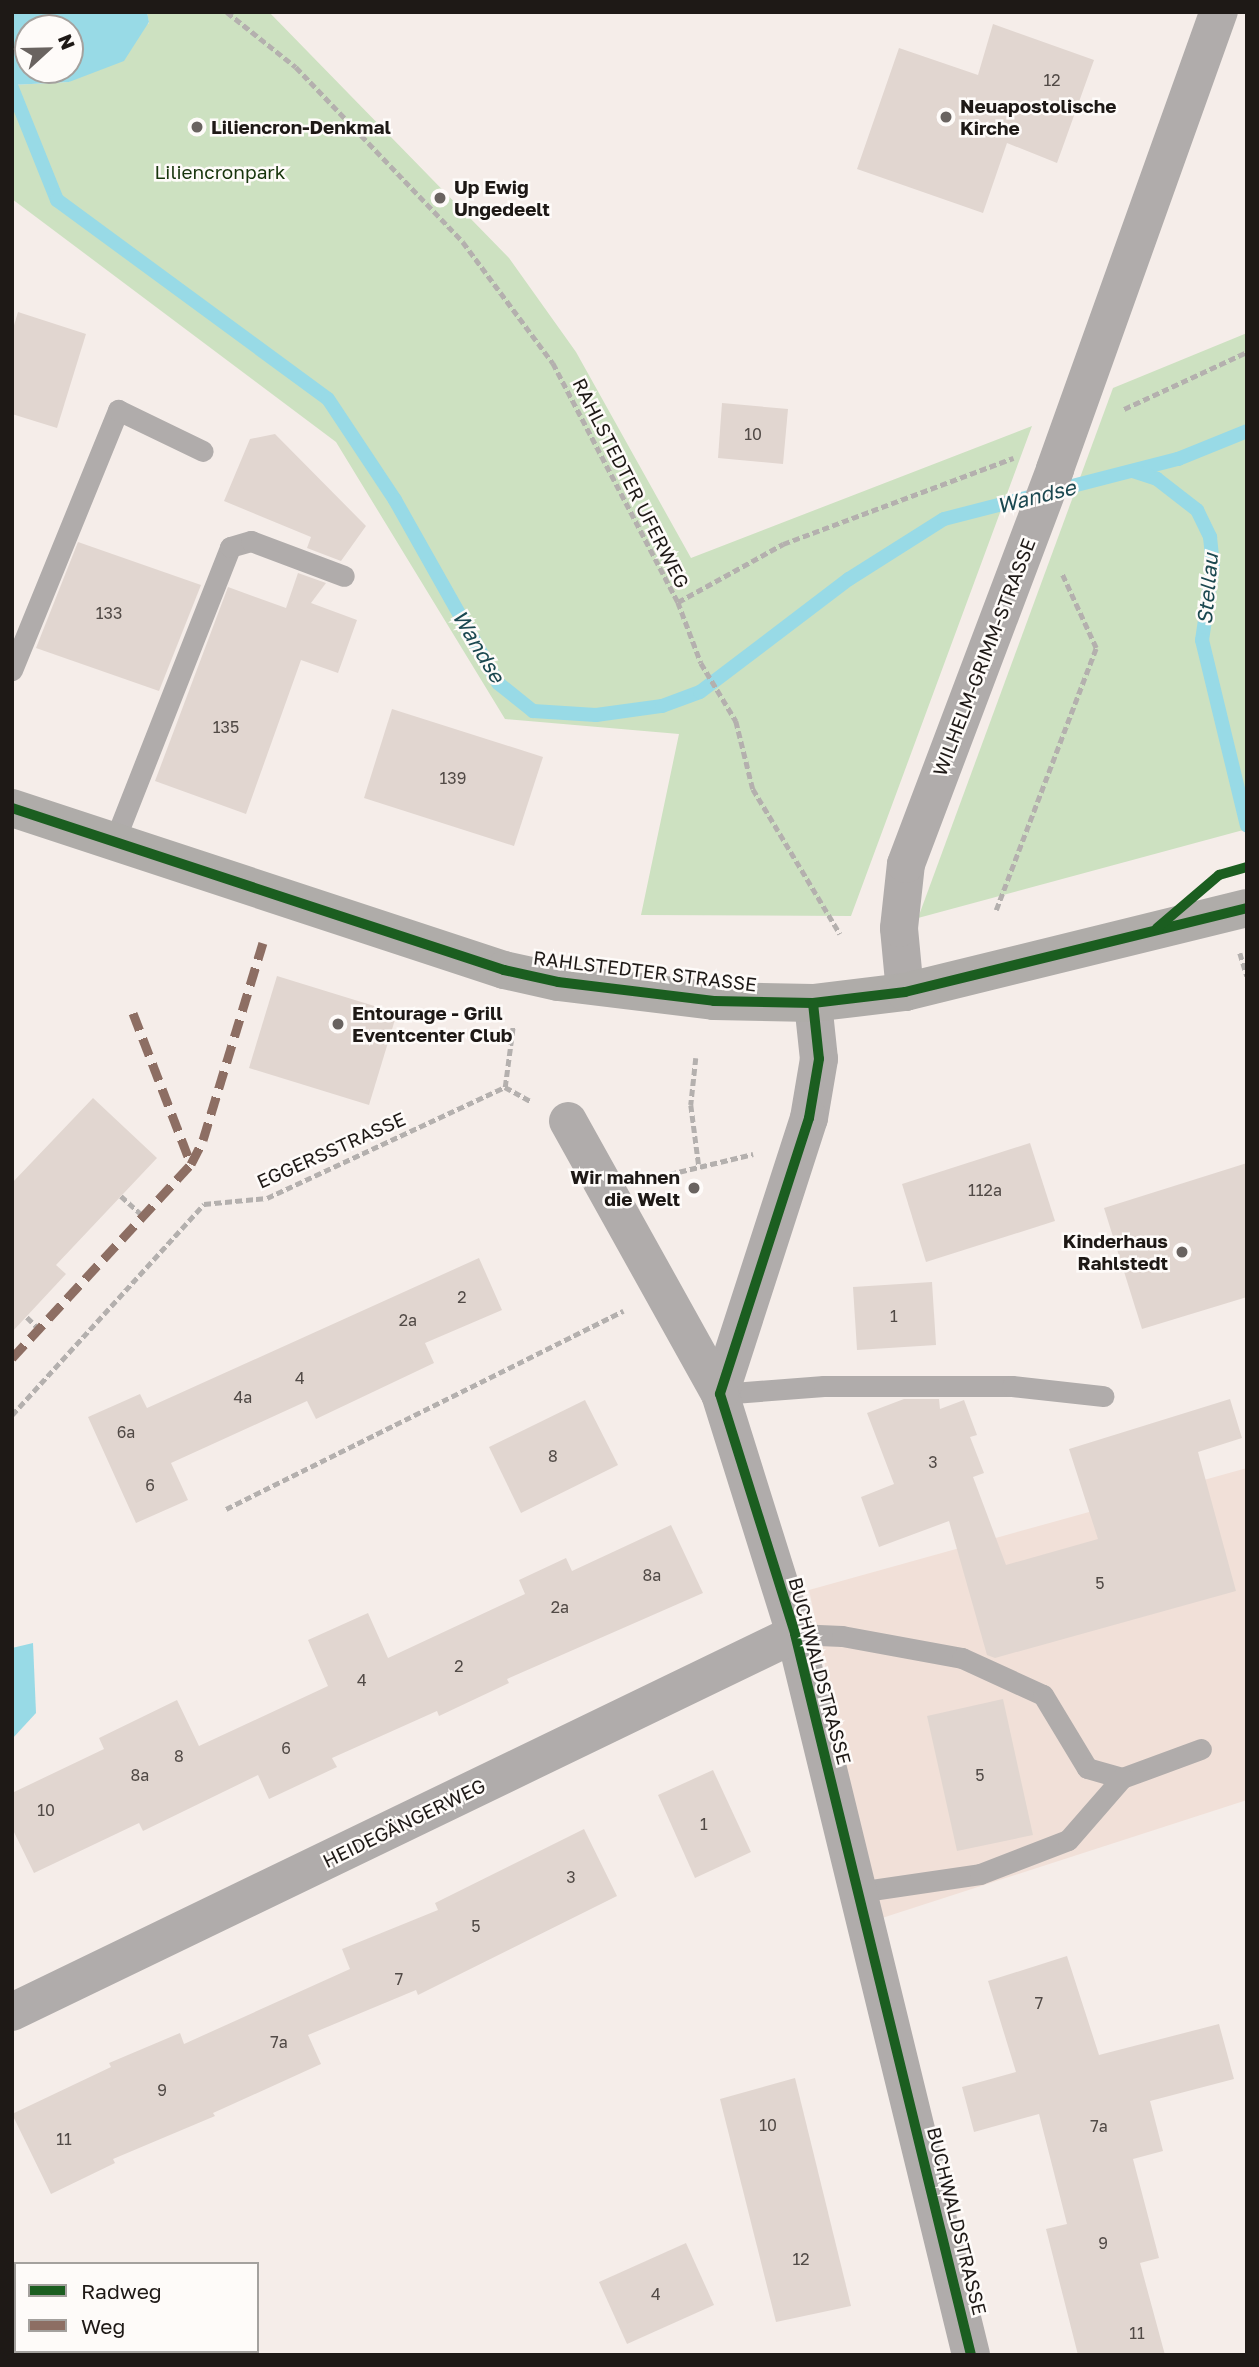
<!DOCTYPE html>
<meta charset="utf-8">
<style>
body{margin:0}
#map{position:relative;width:1259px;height:2367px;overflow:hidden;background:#f5ede9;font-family:"Golos Text",sans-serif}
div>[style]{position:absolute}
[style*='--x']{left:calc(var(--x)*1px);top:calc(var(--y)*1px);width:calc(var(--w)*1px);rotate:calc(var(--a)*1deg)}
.built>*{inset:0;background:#f1e0d8}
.green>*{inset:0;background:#cde1c1}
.water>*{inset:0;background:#98dae6}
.stream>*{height:14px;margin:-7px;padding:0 7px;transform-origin:7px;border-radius:7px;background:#98dae6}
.building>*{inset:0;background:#e1d6d0}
.path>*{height:4.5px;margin-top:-2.25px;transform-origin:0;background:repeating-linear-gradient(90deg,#b4b0ae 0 7px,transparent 0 10.5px)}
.lane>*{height:21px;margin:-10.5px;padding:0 10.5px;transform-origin:10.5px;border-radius:10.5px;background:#b0acab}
.street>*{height:38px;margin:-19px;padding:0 19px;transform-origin:19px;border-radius:19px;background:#b0acab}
.secondary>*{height:38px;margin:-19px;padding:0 19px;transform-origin:19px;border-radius:19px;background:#afaca9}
.quiet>*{height:9px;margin-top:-4.5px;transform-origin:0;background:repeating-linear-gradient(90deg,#8d6e63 0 18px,transparent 0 27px)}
.cycleway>*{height:10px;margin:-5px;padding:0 5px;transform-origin:5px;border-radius:5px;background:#1b5e20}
.dots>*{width:19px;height:19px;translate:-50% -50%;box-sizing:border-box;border:4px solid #fefbf9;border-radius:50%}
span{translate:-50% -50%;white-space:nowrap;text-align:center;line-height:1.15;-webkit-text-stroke:5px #fefbf9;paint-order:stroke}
.number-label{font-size:16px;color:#514a46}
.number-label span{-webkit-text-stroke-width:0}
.poi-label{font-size:19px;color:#1e1916;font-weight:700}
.left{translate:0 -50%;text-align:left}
.right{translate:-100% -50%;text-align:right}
.park-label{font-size:19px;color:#17350c}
.street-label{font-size:19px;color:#1e1916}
.water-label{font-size:21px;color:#1b4850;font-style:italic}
.frame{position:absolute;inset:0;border:14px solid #1e1916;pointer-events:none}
.legend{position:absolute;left:14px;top:2262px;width:245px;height:91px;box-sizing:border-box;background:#fefbf9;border:2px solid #a4a19e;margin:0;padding:9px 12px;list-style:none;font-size:21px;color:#1e1916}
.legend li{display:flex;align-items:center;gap:14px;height:35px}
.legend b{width:35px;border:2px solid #a4a19e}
.north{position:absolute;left:14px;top:14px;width:70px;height:70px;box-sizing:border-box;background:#fefbf9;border:2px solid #a4a19e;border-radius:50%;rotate:68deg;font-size:19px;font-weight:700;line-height:28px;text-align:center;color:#1e1916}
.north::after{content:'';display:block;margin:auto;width:24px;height:32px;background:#696360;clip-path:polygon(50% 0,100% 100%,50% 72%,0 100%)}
</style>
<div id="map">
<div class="built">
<i style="clip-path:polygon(1247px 1468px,1247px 1800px,879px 1919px,809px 1590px)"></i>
</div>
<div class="green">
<i style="clip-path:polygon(147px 12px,269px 12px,509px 258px,576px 352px,691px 558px,1032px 426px,851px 916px,641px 915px,679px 734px,505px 719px,336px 442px,12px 199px,12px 85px,69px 82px,149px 23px)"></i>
<i style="clip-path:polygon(1247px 333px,1247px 829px,918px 918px,1113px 388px)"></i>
</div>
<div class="water">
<i style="clip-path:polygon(evenodd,12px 12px,147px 12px,149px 22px,124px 61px,69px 82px,12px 85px,12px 12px,28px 28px,70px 28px,70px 70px,28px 70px,28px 28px)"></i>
<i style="clip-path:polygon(33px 1643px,36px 1713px,12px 1739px,12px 1648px)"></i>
</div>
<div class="stream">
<i style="--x:12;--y:88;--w:121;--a:68.1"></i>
<i style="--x:57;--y:200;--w:336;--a:36.3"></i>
<i style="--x:328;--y:399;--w:121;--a:56.4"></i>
<i style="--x:395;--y:500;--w:210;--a:60.6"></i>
<i style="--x:498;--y:683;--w:45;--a:38.7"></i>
<i style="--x:533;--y:711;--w:63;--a:3.6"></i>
<i style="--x:596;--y:715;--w:67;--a:-7.8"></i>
<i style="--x:662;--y:706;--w:40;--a:-20.2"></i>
<i style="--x:700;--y:692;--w:187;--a:-37.2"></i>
<i style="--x:849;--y:579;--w:112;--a:-32.3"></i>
<i style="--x:944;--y:519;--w:242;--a:-14.4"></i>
<i style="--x:1178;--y:459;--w:74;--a:-22.1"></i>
<i style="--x:1133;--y:471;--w:25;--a:18"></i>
<i style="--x:1157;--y:479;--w:51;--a:37.8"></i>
<i style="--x:1197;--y:510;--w:30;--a:64"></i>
<i style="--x:1210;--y:537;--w:28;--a:84"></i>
<i style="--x:1213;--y:565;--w:76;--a:98.3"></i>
<i style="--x:1202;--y:640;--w:191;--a:76.4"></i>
</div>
<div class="building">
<i style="clip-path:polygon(993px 24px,1094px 60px,1057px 163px,1007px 143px,983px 213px,857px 169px,899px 48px,978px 75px)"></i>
<i style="clip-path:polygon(18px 312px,86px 334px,57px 428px,12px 414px,12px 332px)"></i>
<i style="clip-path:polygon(722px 403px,788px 409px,783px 464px,718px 458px)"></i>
<i style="clip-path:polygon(275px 434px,366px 526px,341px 561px,307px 548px,311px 537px,224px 501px,250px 439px)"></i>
<i style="clip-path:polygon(78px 542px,201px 585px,159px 691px,36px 648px)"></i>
<i style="clip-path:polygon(298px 573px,326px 583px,311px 603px,357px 620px,338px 673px,301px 660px,246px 814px,155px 781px,228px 587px,286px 608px)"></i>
<i style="clip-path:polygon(392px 709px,543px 757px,514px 846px,364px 798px)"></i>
<i style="clip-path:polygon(277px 976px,397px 1013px,369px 1105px,249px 1068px)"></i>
<i style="clip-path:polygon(93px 1098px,157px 1158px,56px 1265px,66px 1274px,12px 1332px,12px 1183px)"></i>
<i style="clip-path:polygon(1030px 1143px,1055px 1221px,926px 1262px,902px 1184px)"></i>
<i style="clip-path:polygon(1247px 1163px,1247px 1297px,1142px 1329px,1104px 1208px)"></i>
<i style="clip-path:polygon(479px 1258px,502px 1310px,425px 1343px,434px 1363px,316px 1419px,307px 1401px,171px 1463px,188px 1500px,136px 1523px,88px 1417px,140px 1394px,147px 1408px)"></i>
<i style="clip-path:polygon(932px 1282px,936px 1345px,857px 1350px,853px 1287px)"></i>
<i style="clip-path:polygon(904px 1399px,939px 1399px,940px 1409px,964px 1400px,977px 1435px,970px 1437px,984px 1473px,973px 1477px,1006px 1565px,1098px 1539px,1069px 1449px,1230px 1399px,1242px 1438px,1198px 1452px,1236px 1591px,995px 1658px,987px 1655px,949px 1521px,879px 1547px,861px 1497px,894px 1484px,867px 1413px)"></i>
<i style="clip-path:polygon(585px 1400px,618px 1465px,521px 1513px,489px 1447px)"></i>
<i style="clip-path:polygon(671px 1525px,703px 1593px,507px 1679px,509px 1683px,439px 1716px,437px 1711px,332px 1758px,337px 1767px,269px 1799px,258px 1775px,143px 1831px,139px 1823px,34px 1873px,12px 1828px,12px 1793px,104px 1749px,99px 1738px,177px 1700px,199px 1746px,328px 1686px,308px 1640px,368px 1613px,388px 1658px,525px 1594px,519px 1580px,566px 1558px,572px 1571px)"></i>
<i style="clip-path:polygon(1003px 1699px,1033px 1835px,957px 1851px,927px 1716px)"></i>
<i style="clip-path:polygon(713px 1770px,751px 1852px,695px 1878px,658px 1795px)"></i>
<i style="clip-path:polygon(584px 1829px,617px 1896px,418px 1995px,416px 1990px,308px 2035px,321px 2064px,213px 2113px,215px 2116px,113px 2159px,115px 2163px,51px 2194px,12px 2114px,111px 2067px,109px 2063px,180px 2033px,184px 2044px,350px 1969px,342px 1949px,438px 1910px,435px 1903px)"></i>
<i style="clip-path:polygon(1067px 1956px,1099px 2055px,1219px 2024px,1234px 2079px,1150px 2101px,1163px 2151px,1133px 2159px,1159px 2258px,1140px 2263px,1165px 2355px,1078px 2355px,1046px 2229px,1067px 2224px,1039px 2114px,974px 2132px,962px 2087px,1016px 2072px,988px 1981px)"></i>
<i style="clip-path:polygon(795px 2078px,851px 2306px,776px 2322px,720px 2099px)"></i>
<i style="clip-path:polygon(686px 2243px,714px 2305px,627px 2344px,599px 2282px)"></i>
</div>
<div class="path">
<i style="--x:227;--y:12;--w:88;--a:38.6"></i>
<i style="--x:296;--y:67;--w:242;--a:46.3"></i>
<i style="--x:463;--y:242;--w:151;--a:53.4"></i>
<i style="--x:553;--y:363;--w:270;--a:62.4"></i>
<i style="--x:678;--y:602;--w:65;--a:69.3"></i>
<i style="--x:701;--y:663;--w:68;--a:58.9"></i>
<i style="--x:736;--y:721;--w:70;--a:76"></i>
<i style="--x:753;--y:789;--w:169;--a:59"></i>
<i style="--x:1124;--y:409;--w:136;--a:-24.9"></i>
<i style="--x:678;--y:602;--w:120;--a:-28.9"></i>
<i style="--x:783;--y:544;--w:246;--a:-20.5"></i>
<i style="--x:996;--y:910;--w:280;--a:-69.1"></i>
<i style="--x:1096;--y:648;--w:81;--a:-114.7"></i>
<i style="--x:1240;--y:953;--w:24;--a:73"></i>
<i style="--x:696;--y:1058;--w:47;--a:96.1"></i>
<i style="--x:691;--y:1105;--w:63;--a:82.6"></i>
<i style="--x:505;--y:1087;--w:62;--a:-82.5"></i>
<i style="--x:649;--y:1179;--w:107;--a:-13.5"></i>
<i style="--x:121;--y:1196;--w:30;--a:42"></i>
<i style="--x:27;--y:1317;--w:17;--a:45"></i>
<i style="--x:12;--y:1415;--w:285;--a:-47.7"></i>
<i style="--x:204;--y:1204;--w:63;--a:-5.4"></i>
<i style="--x:267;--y:1198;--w:263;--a:-25"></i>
<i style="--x:505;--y:1087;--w:29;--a:29"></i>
<i style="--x:226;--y:1509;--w:444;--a:-26.5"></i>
</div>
<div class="lane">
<i style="--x:12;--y:670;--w:281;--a:-67.8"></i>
<i style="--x:118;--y:410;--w:94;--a:25.8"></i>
<i style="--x:114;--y:842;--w:317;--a:-68.5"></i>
<i style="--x:230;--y:547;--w:22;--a:-16"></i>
<i style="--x:251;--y:541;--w:99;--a:20.6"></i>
<i style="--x:720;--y:1394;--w:104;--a:-4.4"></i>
<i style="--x:824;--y:1386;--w:188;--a:0"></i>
<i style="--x:1012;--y:1386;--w:92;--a:6.3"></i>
<i style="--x:795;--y:1634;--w:47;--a:2.4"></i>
<i style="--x:842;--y:1636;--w:122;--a:10.4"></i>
<i style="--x:962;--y:1658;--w:89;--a:24.6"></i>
<i style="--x:1043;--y:1695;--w:85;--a:58.9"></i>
<i style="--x:1087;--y:1768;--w:36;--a:16"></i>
<i style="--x:1122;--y:1778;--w:84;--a:-20.2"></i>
<i style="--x:858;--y:1892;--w:123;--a:-8.4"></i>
<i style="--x:980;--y:1874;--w:94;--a:-21.1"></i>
<i style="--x:1068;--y:1840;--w:82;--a:-48.9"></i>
</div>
<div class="street">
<i style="--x:905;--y:992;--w:64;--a:-95.4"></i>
<i style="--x:899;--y:928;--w:64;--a:-83.8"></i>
<i style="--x:906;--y:864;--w:422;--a:-69.3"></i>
<i style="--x:1055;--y:469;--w:486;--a:-70.3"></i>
<i style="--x:813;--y:1003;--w:56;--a:83.9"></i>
<i style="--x:819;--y:1059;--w:60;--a:99.6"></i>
<i style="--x:809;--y:1118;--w:290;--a:107.9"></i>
<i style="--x:720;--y:1394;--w:251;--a:72.6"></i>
<i style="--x:795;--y:1634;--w:742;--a:76.28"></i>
<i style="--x:568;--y:1121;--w:312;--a:60.9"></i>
<i style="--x:12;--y:2012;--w:869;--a:-25.77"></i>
</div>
<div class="secondary">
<i style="--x:12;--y:808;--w:518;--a:18.23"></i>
<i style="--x:504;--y:970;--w:55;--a:12.5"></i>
<i style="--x:558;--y:982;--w:157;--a:6.9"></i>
<i style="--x:714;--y:1001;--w:99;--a:1.2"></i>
<i style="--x:813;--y:1003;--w:93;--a:-6.8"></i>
<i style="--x:905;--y:992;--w:352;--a:-13.8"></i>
</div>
<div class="quiet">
<i style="--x:133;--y:1013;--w:162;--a:69"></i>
<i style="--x:12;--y:1358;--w:264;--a:-47.3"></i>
<i style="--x:191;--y:1164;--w:27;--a:-63"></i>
<i style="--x:203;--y:1140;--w:206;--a:-73.1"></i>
</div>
<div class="cycleway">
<i style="--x:12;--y:808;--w:518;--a:18.23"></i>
<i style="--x:504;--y:970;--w:55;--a:12.5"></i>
<i style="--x:558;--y:982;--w:157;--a:6.9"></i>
<i style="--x:714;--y:1001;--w:99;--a:1.2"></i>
<i style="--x:813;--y:1003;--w:93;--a:-6.8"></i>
<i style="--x:905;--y:992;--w:352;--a:-13.8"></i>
<i style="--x:1157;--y:928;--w:82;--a:-40.5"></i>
<i style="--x:1219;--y:875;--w:29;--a:-16"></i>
<i style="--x:813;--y:1003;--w:56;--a:83.9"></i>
<i style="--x:819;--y:1059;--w:60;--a:99.6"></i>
<i style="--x:809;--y:1118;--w:290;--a:107.9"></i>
<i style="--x:720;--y:1394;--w:251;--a:72.6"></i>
<i style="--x:795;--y:1634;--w:742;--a:76.28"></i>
</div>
<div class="dots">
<i style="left:946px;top:117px;background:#696360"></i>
<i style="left:197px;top:127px;background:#696360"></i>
<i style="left:440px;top:198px;background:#696360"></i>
<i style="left:338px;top:1024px;background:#696360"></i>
<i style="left:694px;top:1188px;background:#696360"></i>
<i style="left:1182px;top:1252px;background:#696360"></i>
</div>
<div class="number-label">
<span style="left:1052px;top:80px">12</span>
<span style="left:753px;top:434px">10</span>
<span style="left:109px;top:613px">133</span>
<span style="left:226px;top:727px">135</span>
<span style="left:453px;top:778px">139</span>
<span style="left:985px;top:1190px">112a</span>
<span style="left:462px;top:1297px">2</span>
<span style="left:894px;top:1316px">1</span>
<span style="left:408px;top:1320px">2a</span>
<span style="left:300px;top:1378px">4</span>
<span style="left:243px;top:1397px">4a</span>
<span style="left:126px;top:1432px">6a</span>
<span style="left:553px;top:1456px">8</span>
<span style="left:933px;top:1462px">3</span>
<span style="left:150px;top:1485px">6</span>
<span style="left:652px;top:1575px">8a</span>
<span style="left:1100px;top:1583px">5</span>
<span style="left:560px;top:1607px">2a</span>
<span style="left:459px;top:1666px">2</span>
<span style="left:362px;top:1680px">4</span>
<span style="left:286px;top:1748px">6</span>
<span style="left:179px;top:1756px">8</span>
<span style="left:140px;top:1775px">8a</span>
<span style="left:980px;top:1775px">5</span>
<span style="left:46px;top:1810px">10</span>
<span style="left:704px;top:1824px">1</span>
<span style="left:571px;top:1877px">3</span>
<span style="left:476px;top:1926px">5</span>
<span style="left:399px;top:1979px">7</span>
<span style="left:1039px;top:2003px">7</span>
<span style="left:279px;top:2042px">7a</span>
<span style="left:162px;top:2090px">9</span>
<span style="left:768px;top:2125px">10</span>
<span style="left:1099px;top:2126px">7a</span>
<span style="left:64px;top:2139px">11</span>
<span style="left:1103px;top:2243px">9</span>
<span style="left:801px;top:2259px">12</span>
<span style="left:656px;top:2294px">4</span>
<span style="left:1137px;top:2333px">11</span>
</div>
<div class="poi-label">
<span class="left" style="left:960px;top:117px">Neuapostolische<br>Kirche</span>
<span class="left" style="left:211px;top:127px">Liliencron-Denkmal</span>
<span class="left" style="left:454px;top:198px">Up Ewig<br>Ungedeelt</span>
<span class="left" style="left:352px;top:1024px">Entourage - Grill<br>Eventcenter Club</span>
<span class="right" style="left:680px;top:1188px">Wir mahnen<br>die Welt</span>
<span class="right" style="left:1168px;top:1252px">Kinderhaus<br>Rahlstedt</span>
</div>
<div class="park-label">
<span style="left:220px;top:172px">Liliencronpark</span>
</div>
<div class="street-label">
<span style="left:631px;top:483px;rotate:63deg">RAHLSTEDTER UFERWEG</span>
<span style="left:984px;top:657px;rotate:-69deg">WILHELM-GRIMM-STRASSE</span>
<span style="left:645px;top:971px;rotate:7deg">RAHLSTEDTER STRASSE</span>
<span style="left:331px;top:1150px;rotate:-24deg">EGGERSSTRASSE</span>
<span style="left:820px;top:1671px;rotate:75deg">BUCHWALDSTRASSE</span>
<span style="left:404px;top:1823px;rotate:-26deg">HEIDEGÄNGERWEG</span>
<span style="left:957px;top:2221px;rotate:76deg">BUCHWALDSTRASSE</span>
</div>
<div class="water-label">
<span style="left:1036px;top:496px;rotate:-14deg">Wandse</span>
<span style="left:1207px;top:589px;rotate:-85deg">Stellau</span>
<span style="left:479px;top:646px;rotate:59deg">Wandse</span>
</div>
<div class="frame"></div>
<ul class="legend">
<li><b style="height:9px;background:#1b5e20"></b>Radweg</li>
<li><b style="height:9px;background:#8d6e63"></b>Weg</li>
</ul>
<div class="north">N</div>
</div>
